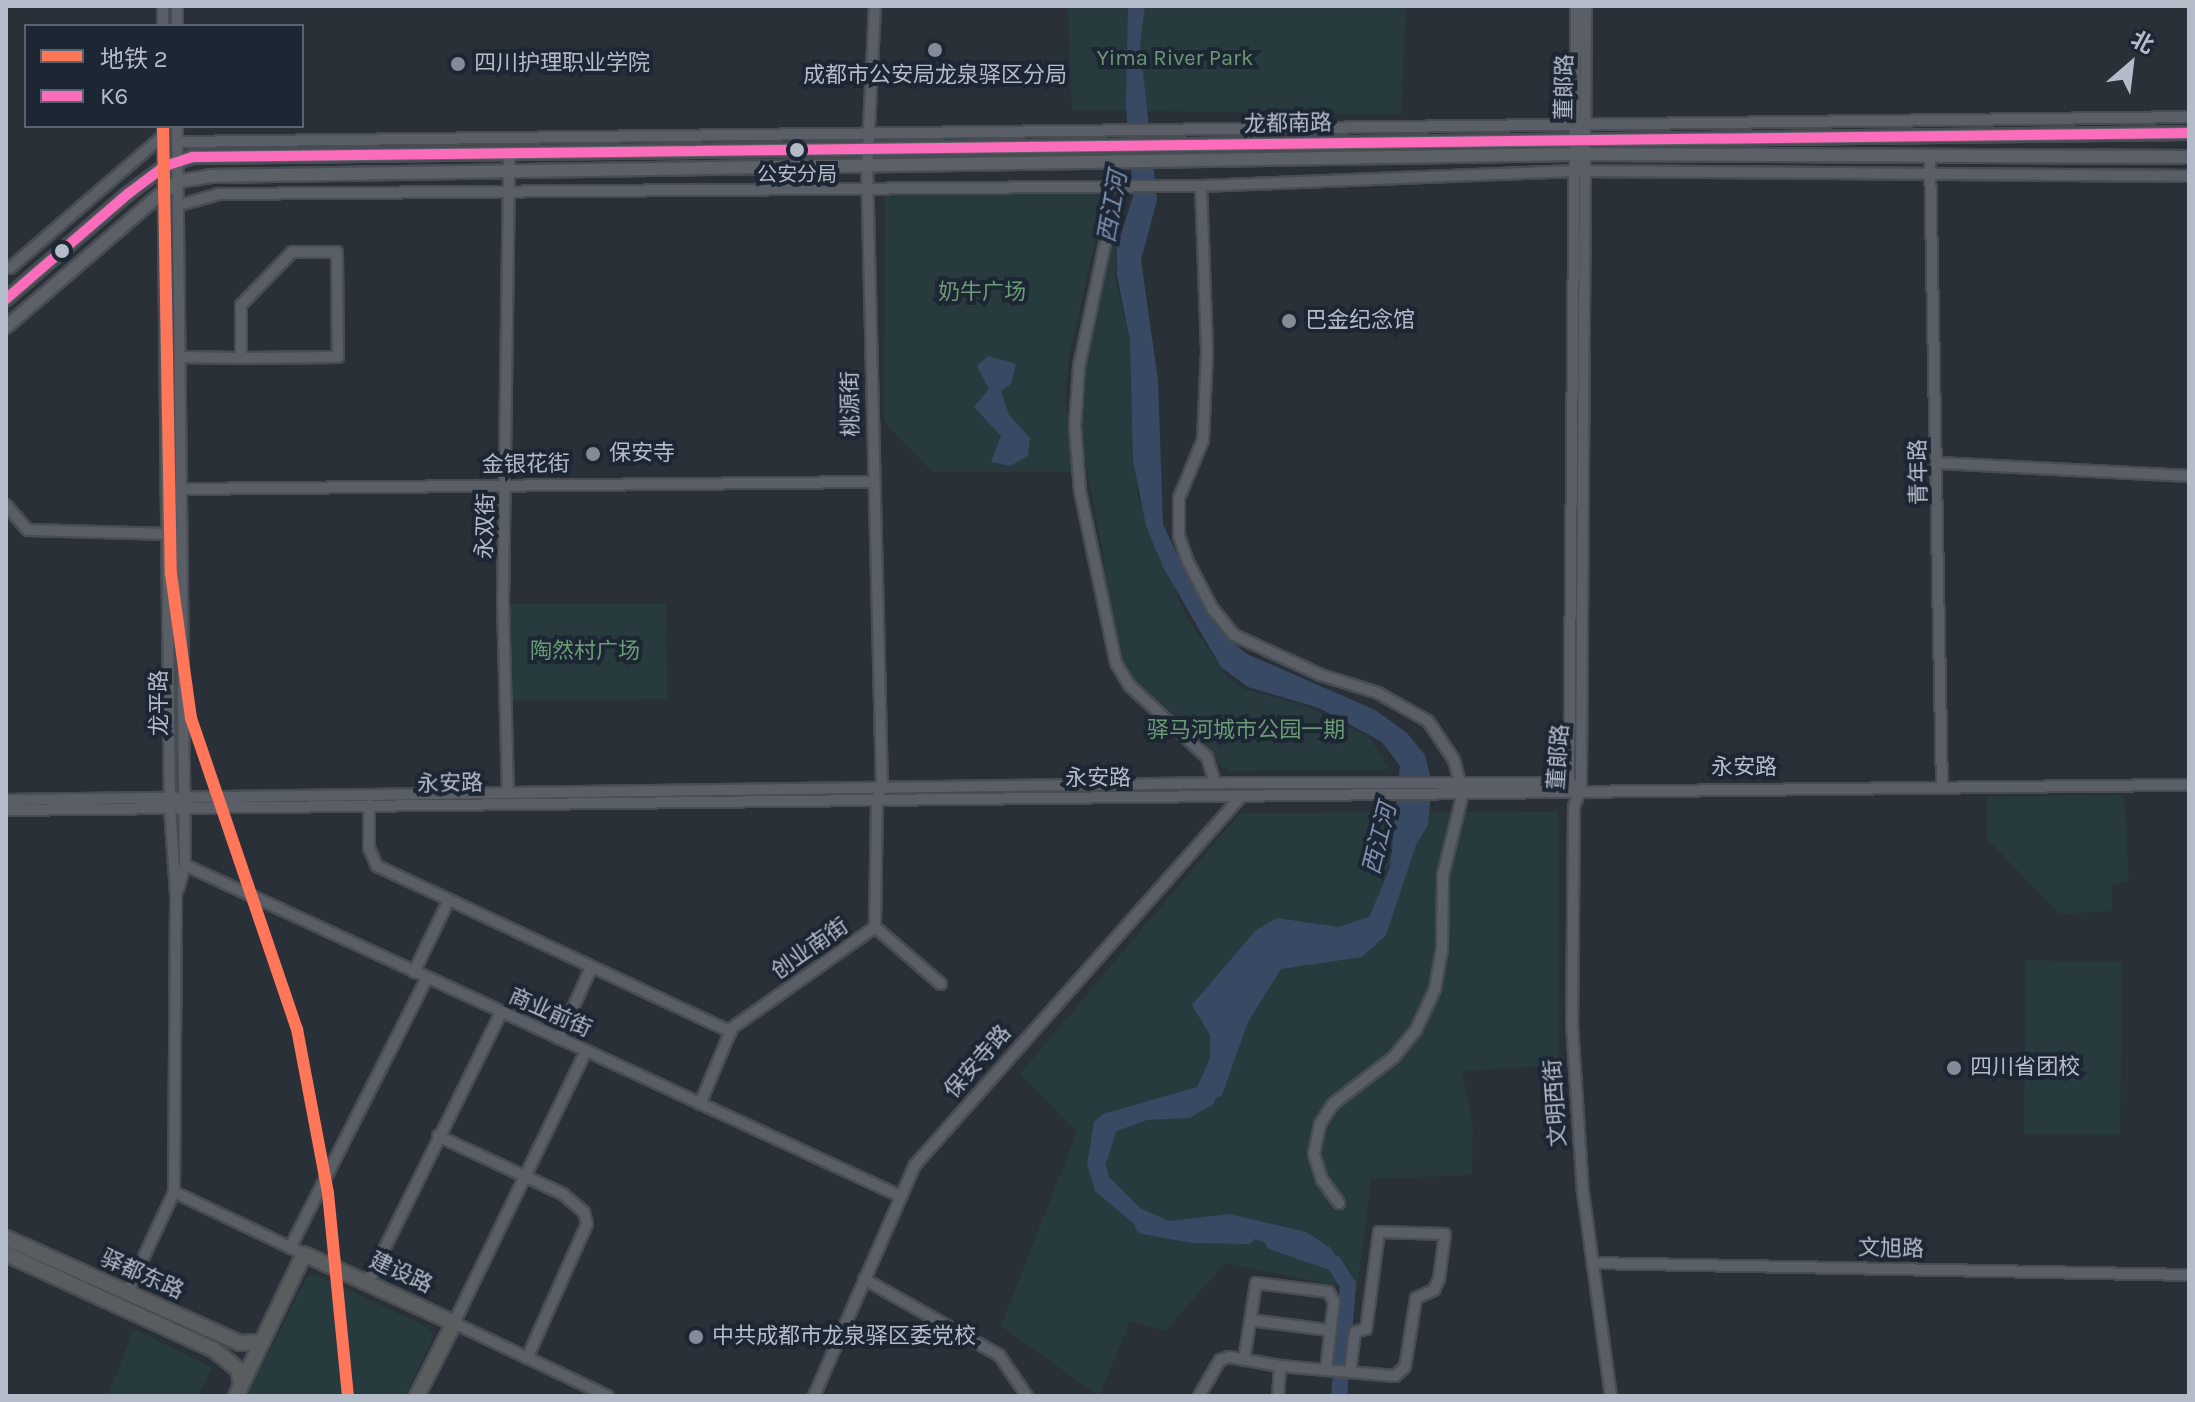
<!DOCTYPE html>
<meta charset="utf-8">
<style>
body{margin:0}
#map{position:relative;width:2195px;height:1402px;overflow:hidden;background:#2a3038;font-family:Karla,"Noto Sans SC",sans-serif}
div>[style]{position:absolute}
[style*='--x']{left:calc(var(--x)*1px);top:calc(var(--y)*1px);width:calc(var(--w)*1px);rotate:calc(var(--a)*1deg)}
.green>*{inset:0;background:#273a3e}
.water>*{inset:0;background:#384963}
.river>*{height:16px;margin:-8px;padding:0 8px;transform-origin:8px;border-radius:8px;background:#384963}
.roads{filter:drop-shadow(2px 0 #484c53) drop-shadow(-2px 0 #484c53) drop-shadow(0 2px #484c53) drop-shadow(0 -2px #484c53)}
.minor>*{height:10px;margin:-5px;padding:0 5px;transform-origin:5px;border-radius:5px;background:#5a5e66}
.major>*{height:12px;margin:-6px;padding:0 6px;transform-origin:6px;border-radius:6px;background:#5c6168}
.highway>*{height:14px;margin:-7px;padding:0 7px;transform-origin:7px;border-radius:7px;background:#5a5d60}
.bus-1>*{height:10px;margin:-5px;padding:0 5px;transform-origin:5px;border-radius:5px;background:#fb6dba}
.metro-1>*{height:12px;margin:-6px;padding:0 6px;transform-origin:6px;border-radius:6px;background:#ff7659}
.dots>*{width:22px;height:22px;translate:-50% -50%;box-sizing:border-box;border:4px solid #1d2633;border-radius:50%}
span{translate:-50% -50%;white-space:nowrap;text-align:center;line-height:1.15;-webkit-text-stroke:8px #1d2633;paint-order:stroke}
.bus-label{font-size:20px;color:#b4bcc9}
.park-label{font-size:22px;color:#6b9a76}
.poi-label{font-size:22px;color:#b4bcc9}
.left{translate:0 -50%;text-align:left}
.street-label{font-size:22px;color:#b4bcc9}
.water-label{font-size:24px;color:#7c92b1;font-style:italic}
.frame{position:absolute;inset:0;border:8px solid #b4bcc9;pointer-events:none}
.legend{position:absolute;left:24px;top:24px;width:280px;height:104px;box-sizing:border-box;background:#1d2633;border:2px solid #59626f;margin:0;padding:10px 14px;list-style:none;font-size:24px;color:#b4bcc9}
.legend li{display:flex;align-items:center;gap:16px;height:40px}
.legend b{width:40px;border:2px solid #59626f}
.north{position:absolute;left:2091px;top:24px;width:80px;height:80px;-webkit-text-stroke:6px #1d2633;paint-order:stroke;rotate:28deg;font-size:22px;font-weight:700;line-height:32px;text-align:center;color:#b4bcc9}
.north::after{content:'';display:block;margin:auto;width:28px;height:36px;background:#b4bcc9;clip-path:polygon(50% 0,100% 100%,50% 72%,0 100%)}
</style>
<div id="map">
<div class="green">
<i style="clip-path:polygon(1068px 6px,1406px 6px,1401px 114px,1072px 110px)"></i>
<i style="clip-path:polygon(1106px 193px,1069px 356px,1065px 401px,1075px 472px,932px 472px,884px 421px,885px 194px)"></i>
<i style="clip-path:polygon(1116px 193px,1124px 193px,1115px 277px,1130px 341px,1138px 498px,1186px 617px,1229px 679px,1244px 689px,1308px 707px,1369px 737px,1390px 769px,1231px 771px,1221px 766px,1198px 733px,1136px 684px,1122px 656px,1110px 627px,1103px 552px,1082px 443px,1082px 377px)"></i>
<i style="clip-path:polygon(503px 604px,666px 604px,667px 699px,504px 700px)"></i>
<i style="clip-path:polygon(2124px 795px,2129px 882px,2112px 884px,2112px 911px,2060px 914px,1987px 839px,1987px 797px)"></i>
<i style="clip-path:polygon(1558px 812px,1558px 1065px,1462px 1071px,1473px 1126px,1472px 1175px,1371px 1179px,1357px 1290px,1225px 1263px,1165px 1331px,1130px 1321px,1099px 1396px,1001px 1326px,1077px 1132px,1020px 1074px,1240px 813px)"></i>
<i style="clip-path:polygon(2026px 960px,2122px 962px,2120px 1135px,2024px 1134px)"></i>
<i style="clip-path:polygon(314px 1274px,427px 1327px,434px 1335px,405px 1396px,246px 1396px,307px 1277px)"></i>
<i style="clip-path:polygon(134px 1329px,212px 1367px,198px 1396px,108px 1396px)"></i>
</div>
<div class="water">
<i style="clip-path:polygon(1128px 6px,1145px 6px,1140px 45px,1157px 200px,1141px 260px,1158px 381px,1163px 524px,1189px 580px,1235px 644px,1247px 654px,1375px 710px,1407px 733px,1425px 755px,1432px 784px,1428px 825px,1416px 845px,1386px 935px,1362px 957px,1281px 969px,1248px 1022px,1222px 1095px,1196px 1109px,1157px 1109px,1103px 1133px,1103px 1153px,1109px 1177px,1140px 1208px,1169px 1221px,1229px 1214px,1306px 1232px,1331px 1248px,1341px 1266px,1304px 1245px,1282px 1248px,1245px 1236px,1139px 1228px,1095px 1191px,1087px 1164px,1094px 1122px,1103px 1114px,1197px 1087px,1210px 1058px,1210px 1035px,1192px 1005px,1256px 930px,1277px 918px,1338px 927px,1369px 917px,1390px 868px,1400px 766px,1382px 742px,1319px 708px,1248px 687px,1221px 667px,1163px 567px,1146px 526px,1133px 460px,1130px 341px,1117px 275px,1117px 247px,1133px 196px,1126px 106px)"></i>
<i style="clip-path:polygon(988px 356px,1016px 364px,1011px 384px,1001px 391px,1009px 415px,1030px 438px,1028px 456px,1010px 466px,991px 462px,1001px 436px,974px 407px,989px 389px,977px 366px)"></i>
</div>
<div class="river">
<i style="--x:1100;--y:1157;--w:34;--a:-73"></i>
<i style="--x:1110;--y:1125;--w:38;--a:-20"></i>
<i style="--x:1146;--y:1112;--w:41;--a:-2.8"></i>
<i style="--x:1187;--y:1110;--w:23;--a:-29"></i>
<i style="--x:1143;--y:1226;--w:51;--a:10.2"></i>
<i style="--x:1193;--y:1235;--w:54;--a:1.1"></i>
<i style="--x:1273;--y:1242;--w:65;--a:19"></i>
<i style="--x:1334;--y:1263;--w:26;--a:58"></i>
<i style="--x:1348;--y:1285;--w:111;--a:94.6"></i>
</div>
<div class="roads">
<div class="minor">
<i style="--x:163;--y:6;--w:20;--a:90"></i>
<i style="--x:177;--y:6;--w:20;--a:90"></i>
<i style="--x:1586;--y:6;--w:783;--a:90.37"></i>
<i style="--x:1581;--y:789;--w:18;--a:112"></i>
<i style="--x:1574;--y:806;--w:218;--a:90.5"></i>
<i style="--x:1572;--y:1024;--w:168;--a:86.3"></i>
<i style="--x:1583;--y:1192;--w:206;--a:82.2"></i>
<i style="--x:177;--y:126;--w:739;--a:89.38"></i>
<i style="--x:185;--y:865;--w:25;--a:106"></i>
<i style="--x:177;--y:142;--w:2012;--a:-0.71"></i>
<i style="--x:1930;--y:158;--w:629;--a:88.91"></i>
<i style="--x:1201;--y:186;--w:166;--a:87.9"></i>
<i style="--x:1207;--y:352;--w:88;--a:92.6"></i>
<i style="--x:1203;--y:440;--w:63;--a:112.5"></i>
<i style="--x:1179;--y:498;--w:38;--a:90"></i>
<i style="--x:1179;--y:536;--w:28;--a:71"></i>
<i style="--x:1188;--y:562;--w:52;--a:62.4"></i>
<i style="--x:1212;--y:608;--w:35;--a:51"></i>
<i style="--x:1234;--y:635;--w:96;--a:24.7"></i>
<i style="--x:1321;--y:675;--w:60;--a:17.5"></i>
<i style="--x:1378;--y:693;--w:57;--a:29.2"></i>
<i style="--x:1428;--y:721;--w:47;--a:56.3"></i>
<i style="--x:1454;--y:760;--w:23;--a:75"></i>
<i style="--x:180;--y:205;--w:41;--a:-15.8"></i>
<i style="--x:219;--y:194;--w:982;--a:-0.47"></i>
<i style="--x:1201;--y:186;--w:374;--a:-2.3"></i>
<i style="--x:1575;--y:171;--w:614;--a:0.47"></i>
<i style="--x:1112;--y:210;--w:159;--a:101.9"></i>
<i style="--x:1079;--y:366;--w:60;--a:93.8"></i>
<i style="--x:1075;--y:426;--w:65;--a:85.6"></i>
<i style="--x:1080;--y:491;--w:176;--a:78.2"></i>
<i style="--x:1116;--y:663;--w:27;--a:59"></i>
<i style="--x:1130;--y:686;--w:105;--a:42.7"></i>
<i style="--x:1207;--y:757;--w:28;--a:73"></i>
<i style="--x:10;--y:268;--w:202;--a:-40.8"></i>
<i style="--x:180;--y:357;--w:61;--a:0.9"></i>
<i style="--x:241;--y:358;--w:53;--a:-90"></i>
<i style="--x:241;--y:305;--w:74;--a:-46.1"></i>
<i style="--x:292;--y:252;--w:45;--a:0"></i>
<i style="--x:337;--y:252;--w:105;--a:89.5"></i>
<i style="--x:338;--y:357;--w:97;--a:179.4"></i>
<i style="--x:1939;--y:463;--w:250;--a:3"></i>
<i style="--x:180;--y:489;--w:692;--a:-0.58"></i>
<i style="--x:6;--y:505;--w:33;--a:49"></i>
<i style="--x:28;--y:530;--w:141;--a:1.6"></i>
<i style="--x:1569;--y:788;--w:782;--a:-89.49"></i>
<i style="--x:508;--y:793;--w:189;--a:-91.5"></i>
<i style="--x:503;--y:604;--w:449;--a:-89.2"></i>
<i style="--x:6;--y:800;--w:1224;--a:-0.8"></i>
<i style="--x:1230;--y:783;--w:339;--a:0"></i>
<i style="--x:1569;--y:783;--w:13;--a:27"></i>
<i style="--x:369;--y:805;--w:43;--a:90"></i>
<i style="--x:369;--y:848;--w:20;--a:66"></i>
<i style="--x:377;--y:866;--w:391;--a:25.1"></i>
<i style="--x:6;--y:810;--w:2183;--a:-0.66"></i>
<i style="--x:185;--y:865;--w:788;--a:24.84"></i>
<i style="--x:875;--y:927;--w:87;--a:40.8"></i>
<i style="--x:414;--y:972;--w:78;--a:-64.1"></i>
<i style="--x:559;--y:1039;--w:78;--a:-65.7"></i>
<i style="--x:586;--y:1051;--w:302;--a:115.9"></i>
<i style="--x:454;--y:1323;--w:170;--a:25.4"></i>
<i style="--x:700;--y:1104;--w:82;--a:-67.2"></i>
<i style="--x:732;--y:1028;--w:175;--a:-35.2"></i>
<i style="--x:875;--y:927;--w:127;--a:-89.1"></i>
<i style="--x:877;--y:800;--w:15;--a:-70"></i>
<i style="--x:882;--y:786;--w:617;--a:-91.39"></i>
<i style="--x:867;--y:169;--w:163;--a:-87.2"></i>
<i style="--x:438;--y:1136;--w:138;--a:24.9"></i>
<i style="--x:563;--y:1194;--w:28;--a:41"></i>
<i style="--x:584;--y:1212;--w:12;--a:76"></i>
<i style="--x:587;--y:1224;--w:147;--a:114.1"></i>
<i style="--x:174;--y:1192;--w:144;--a:25.5"></i>
<i style="--x:1339;--y:1203;--w:29;--a:-126"></i>
<i style="--x:1322;--y:1180;--w:28;--a:-107"></i>
<i style="--x:1314;--y:1153;--w:30;--a:-78"></i>
<i style="--x:1320;--y:1124;--w:24;--a:-57"></i>
<i style="--x:1333;--y:1104;--w:77;--a:-37.6"></i>
<i style="--x:1394;--y:1057;--w:35;--a:-51"></i>
<i style="--x:1416;--y:1030;--w:45;--a:-65.1"></i>
<i style="--x:1435;--y:989;--w:40;--a:-80"></i>
<i style="--x:1442;--y:950;--w:75;--a:-89.2"></i>
<i style="--x:1443;--y:875;--w:80;--a:-76.3"></i>
<i style="--x:290;--y:1248;--w:303;--a:-63.1"></i>
<i style="--x:1592;--y:1263;--w:597;--a:1.15"></i>
<i style="--x:864;--y:1279;--w:155;--a:29.4"></i>
<i style="--x:999;--y:1355;--w:50;--a:55.7"></i>
<i style="--x:368;--y:1282;--w:300;--a:-63.7"></i>
<i style="--x:127;--y:1293;--w:111;--a:-65"></i>
<i style="--x:174;--y:1192;--w:298;--a:-89.6"></i>
<i style="--x:176;--y:894;--w:85;--a:-94"></i>
<i style="--x:170;--y:809;--w:683;--a:-90.59"></i>
<i style="--x:1250;--y:1320;--w:79;--a:7.3"></i>
<i style="--x:1244;--y:1360;--w:78;--a:-81.1"></i>
<i style="--x:1256;--y:1283;--w:73;--a:7.1"></i>
<i style="--x:1328;--y:1292;--w:11;--a:56"></i>
<i style="--x:1334;--y:1301;--w:69;--a:96.6"></i>
<i style="--x:814;--y:1396;--w:252;--a:-66.4"></i>
<i style="--x:915;--y:1165;--w:490;--a:-48.5"></i>
<i style="--x:1199;--y:1396;--w:42;--a:-59.7"></i>
<i style="--x:1220;--y:1360;--w:9;--a:-18"></i>
<i style="--x:1229;--y:1357;--w:52;--a:10"></i>
<i style="--x:1280;--y:1366;--w:115;--a:5"></i>
<i style="--x:1395;--y:1376;--w:13;--a:-42"></i>
<i style="--x:1405;--y:1367;--w:70;--a:-80.9"></i>
<i style="--x:1416;--y:1298;--w:20;--a:-24"></i>
<i style="--x:1434;--y:1290;--w:12;--a:-66"></i>
<i style="--x:1439;--y:1279;--w:45;--a:-82.4"></i>
<i style="--x:1445;--y:1234;--w:66;--a:-178.3"></i>
<i style="--x:1379;--y:1232;--w:98;--a:97.6"></i>
<i style="--x:1366;--y:1329;--w:11;--a:165"></i>
<i style="--x:1355;--y:1332;--w:40;--a:97.1"></i>
<i style="--x:1278;--y:1396;--w:30;--a:-86"></i>
</div>
<div class="major">
<i style="--x:6;--y:299;--w:162;--a:-40.8"></i>
<i style="--x:129;--y:193;--w:45;--a:-36.9"></i>
<i style="--x:165;--y:166;--w:28;--a:-18"></i>
<i style="--x:192;--y:157;--w:1997;--a:-0.69"></i>
<i style="--x:6;--y:327;--w:210;--a:-40.7"></i>
<i style="--x:165;--y:190;--w:17;--a:-31"></i>
<i style="--x:180;--y:181;--w:30;--a:-9"></i>
<i style="--x:210;--y:176;--w:1365;--a:-0.92"></i>
<i style="--x:1575;--y:154;--w:614;--a:0.28"></i>
</div>
<div class="highway">
<i style="--x:6;--y:1238;--w:256;--a:24.2"></i>
<i style="--x:240;--y:1343;--w:22;--a:-3"></i>
<i style="--x:6;--y:1254;--w:228;--a:24.7"></i>
<i style="--x:213;--y:1349;--w:32;--a:39"></i>
<i style="--x:238;--y:1369;--w:17;--a:80"></i>
<i style="--x:236;--y:1396;--w:157;--a:-64.4"></i>
<i style="--x:304;--y:1254;--w:165;--a:24.7"></i>
<i style="--x:454;--y:1323;--w:82;--a:116.9"></i>
</div>
</div>
<div class="bus-1">
<i style="--x:6;--y:299;--w:162;--a:-40.8"></i>
<i style="--x:129;--y:193;--w:45;--a:-36.9"></i>
<i style="--x:165;--y:166;--w:28;--a:-18"></i>
<i style="--x:192;--y:157;--w:1997;--a:-0.69"></i>
</div>
<div class="metro-1">
<i style="--x:163;--y:126;--w:448;--a:89"></i>
<i style="--x:171;--y:574;--w:145;--a:82.1"></i>
<i style="--x:191;--y:718;--w:329;--a:71.2"></i>
<i style="--x:297;--y:1029;--w:167;--a:79.3"></i>
<i style="--x:328;--y:1193;--w:204;--a:84.4"></i>
</div>
<div class="dots">
<i style="left:935px;top:50px;background:#848b96"></i>
<i style="left:458px;top:64px;background:#848b96"></i>
<i style="left:797px;top:150px;background:#b4bcc9"></i>
<i style="left:62px;top:251px;background:#b4bcc9"></i>
<i style="left:1289px;top:321px;background:#848b96"></i>
<i style="left:593px;top:454px;background:#848b96"></i>
<i style="left:1954px;top:1068px;background:#848b96"></i>
<i style="left:696px;top:1337px;background:#848b96"></i>
</div>
<div class="bus-label">
<span style="left:797px;top:174px">公安分局</span>
</div>
<div class="park-label">
<span style="left:1175px;top:59px">Yima River Park</span>
<span style="left:982px;top:293px">奶牛广场</span>
<span style="left:585px;top:652px">陶然村广场</span>
<span style="left:1246px;top:731px">驿马河城市公园一期</span>
</div>
<div class="poi-label">
<span class="left" style="left:474px;top:64px">四川护理职业学院</span>
<span style="left:935px;top:76px">成都市公安局龙泉驿区分局</span>
<span class="left" style="left:1305px;top:321px">巴金纪念馆</span>
<span class="left" style="left:609px;top:454px">保安寺</span>
<span class="left" style="left:1970px;top:1068px">四川省团校</span>
<span class="left" style="left:712px;top:1337px">中共成都市龙泉驿区委党校</span>
</div>
<div class="street-label">
<span style="left:1565px;top:87px;rotate:-89deg">董郞路</span>
<span style="left:1288px;top:124px;rotate:-1deg">龙都南路</span>
<span style="left:851px;top:404px;rotate:-91deg">桃源街</span>
<span style="left:526px;top:465px;rotate:-1deg">金银花街</span>
<span style="left:1919px;top:472px;rotate:-91deg">青年路</span>
<span style="left:486px;top:526px;rotate:-88deg">永双街</span>
<span style="left:160px;top:703px;rotate:-90deg">龙平路</span>
<span style="left:1559px;top:757px;rotate:-86deg">董郞路</span>
<span style="left:1744px;top:768px">永安路</span>
<span style="left:1098px;top:779px">永安路</span>
<span style="left:450px;top:784px;rotate:-1deg">永安路</span>
<span style="left:810px;top:949px;rotate:-35deg">创业南街</span>
<span style="left:550px;top:1013px;rotate:24deg">商业前街</span>
<span style="left:978px;top:1062px;rotate:-49deg">保安寺路</span>
<span style="left:1556px;top:1103px;rotate:-94deg">文明西街</span>
<span style="left:1891px;top:1249px;rotate:1deg">文旭路</span>
<span style="left:401px;top:1273px;rotate:25deg">建设路</span>
<span style="left:142px;top:1275px;rotate:24deg">驿都东路</span>
</div>
<div class="water-label">
<span style="left:1113px;top:207px;rotate:-80deg">西江河</span>
<span style="left:1380px;top:839px;rotate:-76deg">西江河</span>
</div>
<div class="frame"></div>
<ul class="legend">
<li><b style="height:10px;background:#ff7659"></b>地铁 2</li>
<li><b style="height:10px;background:#fb6dba"></b>K6</li>
</ul>
<div class="north">北</div>
</div>
